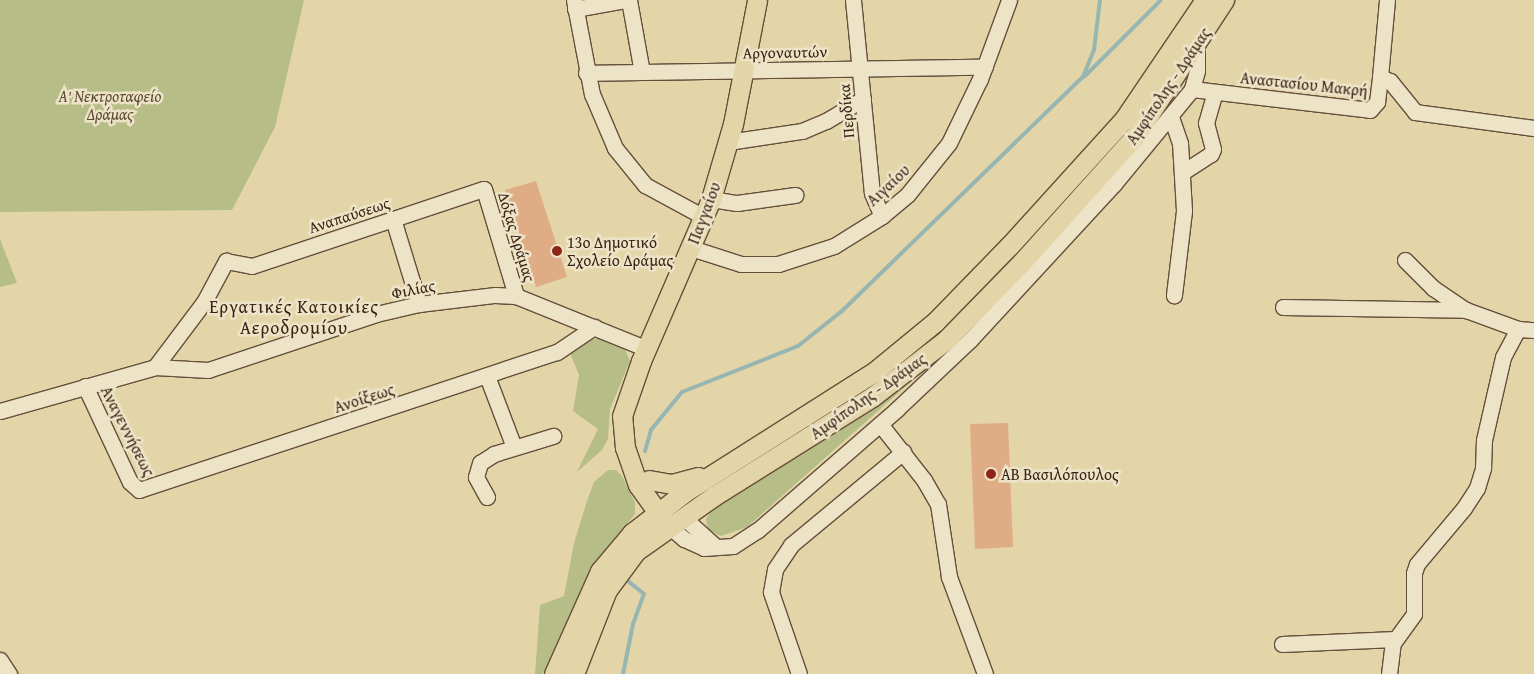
<!DOCTYPE html>
<meta charset="utf-8">
<style>
body{margin:0}
#map{position:relative;width:1534px;height:674px;overflow:hidden;background:#e4d5a9;font-family:"Gentium Book Plus",serif}
div>[style]{position:absolute}
[style*='--x']{left:calc(var(--x)*1px);top:calc(var(--y)*1px);width:calc(var(--w)*1px);rotate:calc(var(--a)*1deg)}
.green>*{inset:0;background:#b6bd86}
.stream>*{height:4px;margin:-2px;padding:0 2px;transform-origin:2px;border-radius:2px;background:#98b6b1}
.building>*{inset:0;background:#dfac85}
.roads{filter:drop-shadow(1px 0 #654f3b) drop-shadow(-1px 0 #654f3b) drop-shadow(0 1px #654f3b) drop-shadow(0 -1px #654f3b)}
.minor>*{height:15px;margin:-7.5px;padding:0 7.5px;transform-origin:7.5px;border-radius:7.5px;background:#ede4c7}
.major>*{height:19px;margin:-9.5px;padding:0 9.5px;transform-origin:9.5px;border-radius:9.5px;background:#e4d5a9}
.dots>*{width:14px;height:14px;translate:-50% -50%;box-sizing:border-box;border:2px solid #ede4c7;border-radius:50%}
span{translate:-50% -50%;white-space:nowrap;text-align:center;line-height:1.15;-webkit-text-stroke:5px #ede4c7;paint-order:stroke}
.street-label{font-size:16px;color:#3b2216}
.park-label{font-size:16px;color:#5a4932;font-style:italic}
.poi-label{font-size:16px;color:#3b2216}
.left{translate:0 -50%;text-align:left}
.neighbourhood-label{font-size:18px;color:#3b2216;letter-spacing:1px}
</style>
<div id="map">
<div class="green">
<i style="clip-path:polygon(0 0,304px 0,275px 127px,232px 210px,0 212px)"></i>
<i style="clip-path:polygon(0 239px,17px 283px,0 287px)"></i>
<i style="clip-path:polygon(601px 338px,624px 347px,630px 361px,610px 409px,608px 439px,602px 450px,577px 472px,598px 429px,573px 411px,579px 375px,570px 353px,590px 340px)"></i>
<i style="clip-path:polygon(914px 379px,747px 527px,721px 536px,708px 530px,706px 519px,712px 510px)"></i>
<i style="clip-path:polygon(608px 470px,616px 470px,622px 476px,635px 502px,635px 514px,592px 566px,543px 674px,535px 674px,540px 605px,564px 596px,574px 543px,587px 501px,594px 482px)"></i>
</div>
<div class="stream">
<i style="--x:1085;--y:76;--w:107;--a:-45"></i>
<i style="--x:645;--y:451;--w:22;--a:-74"></i>
<i style="--x:651;--y:430;--w:49;--a:-50.8"></i>
<i style="--x:682;--y:392;--w:125;--a:-21.6"></i>
<i style="--x:798;--y:346;--w:56;--a:-38.5"></i>
<i style="--x:842;--y:311;--w:336;--a:-44.2"></i>
<i style="--x:1083;--y:77;--w:29;--a:-68"></i>
<i style="--x:1094;--y:50;--w:50;--a:-83.2"></i>
<i style="--x:623;--y:674;--w:51;--a:-78.7"></i>
<i style="--x:633;--y:624;--w:32;--a:-70"></i>
<i style="--x:644;--y:594;--w:22;--a:-141"></i>
</div>
<div class="building">
<i style="clip-path:polygon(536px 181px,567px 277px,536px 287px,505px 190px)"></i>
<i style="clip-path:polygon(1008px 423px,1013px 547px,975px 549px,970px 424px)"></i>
</div>
<div class="roads">
<div class="minor">
<i style="--x:574;--y:0;--w:96;--a:79.2"></i>
<i style="--x:592;--y:94;--w:59;--a:66.9"></i>
<i style="--x:615;--y:148;--w:48;--a:51"></i>
<i style="--x:645;--y:185;--w:67;--a:28.5"></i>
<i style="--x:629;--y:0;--w:73;--a:79.8"></i>
<i style="--x:853;--y:0;--w:194;--a:84.4"></i>
<i style="--x:872;--y:193;--w:25;--a:67"></i>
<i style="--x:575;--y:9;--w:52;--a:-10"></i>
<i style="--x:1197;--y:44;--w:27;--a:90"></i>
<i style="--x:1197;--y:71;--w:19;--a:106"></i>
<i style="--x:1192;--y:89;--w:179;--a:6.7"></i>
<i style="--x:1370;--y:110;--w:11;--a:-49"></i>
<i style="--x:1377;--y:102;--w:25;--a:-83"></i>
<i style="--x:1380;--y:77;--w:11;--a:22"></i>
<i style="--x:1390;--y:81;--w:40;--a:51"></i>
<i style="--x:1415;--y:112;--w:120;--a:7.7"></i>
<i style="--x:586;--y:73;--w:399;--a:-0.9"></i>
<i style="--x:1380;--y:77;--w:77;--a:-84.8"></i>
<i style="--x:1171;--y:117;--w:28;--a:71"></i>
<i style="--x:1180;--y:143;--w:68;--a:86.6"></i>
<i style="--x:1184;--y:211;--w:85;--a:96.8"></i>
<i style="--x:728;--y:142;--w:75;--a:-8.5"></i>
<i style="--x:802;--y:131;--w:26;--a:-23"></i>
<i style="--x:826;--y:121;--w:43;--a:-30.7"></i>
<i style="--x:1183;--y:172;--w:33;--a:-33"></i>
<i style="--x:1211;--y:154;--w:5;--a:-68"></i>
<i style="--x:1213;--y:149;--w:27;--a:-105"></i>
<i style="--x:1206;--y:123;--w:32;--a:-74"></i>
<i style="--x:711;--y:199;--w:26;--a:9"></i>
<i style="--x:737;--y:203;--w:59;--a:-7.9"></i>
<i style="--x:393;--y:219;--w:89;--a:73"></i>
<i style="--x:691;--y:248;--w:52;--a:17.7"></i>
<i style="--x:741;--y:264;--w:37;--a:0"></i>
<i style="--x:778;--y:264;--w:59;--a:-17.8"></i>
<i style="--x:834;--y:246;--w:57;--a:-32"></i>
<i style="--x:882;--y:216;--w:34;--a:-40"></i>
<i style="--x:908;--y:194;--w:65;--a:-51.2"></i>
<i style="--x:949;--y:143;--w:71;--a:-64.2"></i>
<i style="--x:980;--y:79;--w:84;--a:-69.8"></i>
<i style="--x:1405;--y:260;--w:40;--a:45"></i>
<i style="--x:1433;--y:288;--w:40;--a:34"></i>
<i style="--x:1466;--y:310;--w:55;--a:20.1"></i>
<i style="--x:1518;--y:329;--w:16;--a:4"></i>
<i style="--x:1283;--y:307;--w:183;--a:0.9"></i>
<i style="--x:155;--y:367;--w:53;--a:3.2"></i>
<i style="--x:208;--y:370;--w:177;--a:-18.4"></i>
<i style="--x:376;--y:314;--w:44;--a:-13.1"></i>
<i style="--x:419;--y:304;--w:77;--a:-6.8"></i>
<i style="--x:495;--y:295;--w:21;--a:3"></i>
<i style="--x:516;--y:296;--w:141;--a:22"></i>
<i style="--x:487;--y:376;--w:76;--a:69.2"></i>
<i style="--x:85;--y:386;--w:106;--a:64.9"></i>
<i style="--x:130;--y:482;--w:12;--a:42"></i>
<i style="--x:139;--y:490;--w:440;--a:-18.3"></i>
<i style="--x:557;--y:352;--w:45;--a:-34"></i>
<i style="--x:0;--y:411;--w:161;--a:-15.8"></i>
<i style="--x:155;--y:367;--w:81;--a:-53"></i>
<i style="--x:204;--y:302;--w:47;--a:-61.8"></i>
<i style="--x:226;--y:261;--w:26;--a:11"></i>
<i style="--x:252;--y:266;--w:244;--a:-18.4"></i>
<i style="--x:484;--y:189;--w:112;--a:73.3"></i>
<i style="--x:880;--y:424;--w:71;--a:51.8"></i>
<i style="--x:924;--y:480;--w:28;--a:60"></i>
<i style="--x:938;--y:504;--w:74;--a:81.4"></i>
<i style="--x:949;--y:577;--w:103;--a:69.6"></i>
<i style="--x:487;--y:497;--w:23;--a:-119"></i>
<i style="--x:476;--y:477;--w:15;--a:-74"></i>
<i style="--x:480;--y:463;--w:17;--a:-33"></i>
<i style="--x:494;--y:454;--w:62;--a:-17"></i>
<i style="--x:683;--y:517;--w:43;--a:42.2"></i>
<i style="--x:669;--y:526;--w:20;--a:41"></i>
<i style="--x:684;--y:539;--w:22;--a:24"></i>
<i style="--x:704;--y:548;--w:29;--a:-4"></i>
<i style="--x:733;--y:546;--w:30;--a:-33"></i>
<i style="--x:758;--y:530;--w:184;--a:-41"></i>
<i style="--x:897;--y:409;--w:100;--a:-43.4"></i>
<i style="--x:970;--y:340;--w:212;--a:-47.3"></i>
<i style="--x:1114;--y:184;--w:123;--a:-50.6"></i>
<i style="--x:1282;--y:644;--w:113;--a:-2.5"></i>
<i style="--x:0;--y:660;--w:17;--a:57"></i>
<i style="--x:799;--y:674;--w:87;--a:-108.9"></i>
<i style="--x:771;--y:592;--w:23;--a:-80"></i>
<i style="--x:775;--y:569;--w:29;--a:-56"></i>
<i style="--x:791;--y:545;--w:146;--a:-39.7"></i>
<i style="--x:1389;--y:674;--w:31;--a:-83"></i>
<i style="--x:1393;--y:643;--w:36;--a:-54"></i>
<i style="--x:1414;--y:614;--w:41;--a:-90"></i>
<i style="--x:1414;--y:573;--w:9;--a:-72"></i>
<i style="--x:1417;--y:564;--w:73;--a:-50"></i>
<i style="--x:1464;--y:508;--w:24;--a:-57"></i>
<i style="--x:1477;--y:488;--w:21;--a:-73"></i>
<i style="--x:1483;--y:468;--w:28;--a:-88"></i>
<i style="--x:1484;--y:440;--w:85;--a:-77.1"></i>
<i style="--x:1503;--y:357;--w:32;--a:-62"></i>
</div>
<div class="major">
<i style="--x:649;--y:480;--w:23;--a:10"></i>
<i style="--x:672;--y:484;--w:27;--a:-15"></i>
<i style="--x:664;--y:521;--w:44;--a:-125.8"></i>
<i style="--x:638;--y:485;--w:39;--a:-109"></i>
<i style="--x:625;--y:448;--w:32;--a:-95"></i>
<i style="--x:622;--y:416;--w:58;--a:-70.9"></i>
<i style="--x:641;--y:361;--w:176;--a:-66.6"></i>
<i style="--x:711;--y:199;--w:78;--a:-73.7"></i>
<i style="--x:733;--y:124;--w:126;--a:-79"></i>
<i style="--x:554;--y:674;--w:113;--a:-65.9"></i>
<i style="--x:600;--y:571;--w:50;--a:-49.9"></i>
<i style="--x:632;--y:533;--w:67;--a:-37.7"></i>
<i style="--x:685;--y:492;--w:224;--a:-32.4"></i>
<i style="--x:874;--y:372;--w:79;--a:-39.3"></i>
<i style="--x:935;--y:322;--w:107;--a:-45.8"></i>
<i style="--x:1010;--y:245;--w:171;--a:-47.8"></i>
<i style="--x:1125;--y:118;--w:143;--a:-55.9"></i>
<i style="--x:574;--y:674;--w:90;--a:-68.6"></i>
<i style="--x:607;--y:590;--w:49;--a:-53.4"></i>
<i style="--x:636;--y:551;--w:95;--a:-35.2"></i>
<i style="--x:714;--y:496;--w:186;--a:-32.1"></i>
<i style="--x:872;--y:397;--w:93;--a:-37.6"></i>
<i style="--x:946;--y:340;--w:109;--a:-45.7"></i>
<i style="--x:1022;--y:262;--w:169;--a:-48.1"></i>
<i style="--x:1135;--y:136;--w:163;--a:-56.8"></i>
</div>
</div>
<div class="dots">
<i style="left:557px;top:251px;background:#8f2418"></i>
<i style="left:991px;top:474px;background:#8f2418"></i>
</div>
<div class="street-label">
<span style="left:785px;top:52px;rotate:-1deg">Αργοναυτών</span>
<span style="left:1304px;top:84px;rotate:6deg">Αναστασίου Μακρή</span>
<span style="left:1168px;top:86px;rotate:-56deg">Αμφίπολης - Δράμας</span>
<span style="left:846px;top:111px;rotate:-95deg">Περδίκα</span>
<span style="left:888px;top:185px;rotate:-43deg">Αιγαίου</span>
<span style="left:704px;top:213px;rotate:-69deg">Παγγαίου</span>
<span style="left:349px;top:215px;rotate:-18deg">Αναπαύσεως</span>
<span style="left:517px;top:237px;rotate:73deg">Δόξας Δράμας</span>
<span style="left:413px;top:289px;rotate:-11deg">Φιλίας</span>
<span style="left:868px;top:396px;rotate:-35deg">Αμφίπολης - Δράμας</span>
<span style="left:364px;top:398px;rotate:-18deg">Ανοίξεως</span>
<span style="left:128px;top:431px;rotate:63deg">Αναγεννήσεως</span>
</div>
<div class="park-label">
<span style="left:110px;top:105px">Α' Νεκτροταφείο<br>Δράμας</span>
</div>
<div class="poi-label">
<span class="left" style="left:567px;top:251px">13ο Δημοτικό<br>Σχολείο Δράμας</span>
<span class="left" style="left:1001px;top:474px">ΑΒ Βασιλόπουλος</span>
</div>
<div class="neighbourhood-label">
<span style="left:294px;top:318px">Εργατικές Κατοικίες<br>Αεροδρομίου</span>
</div>
</div>
